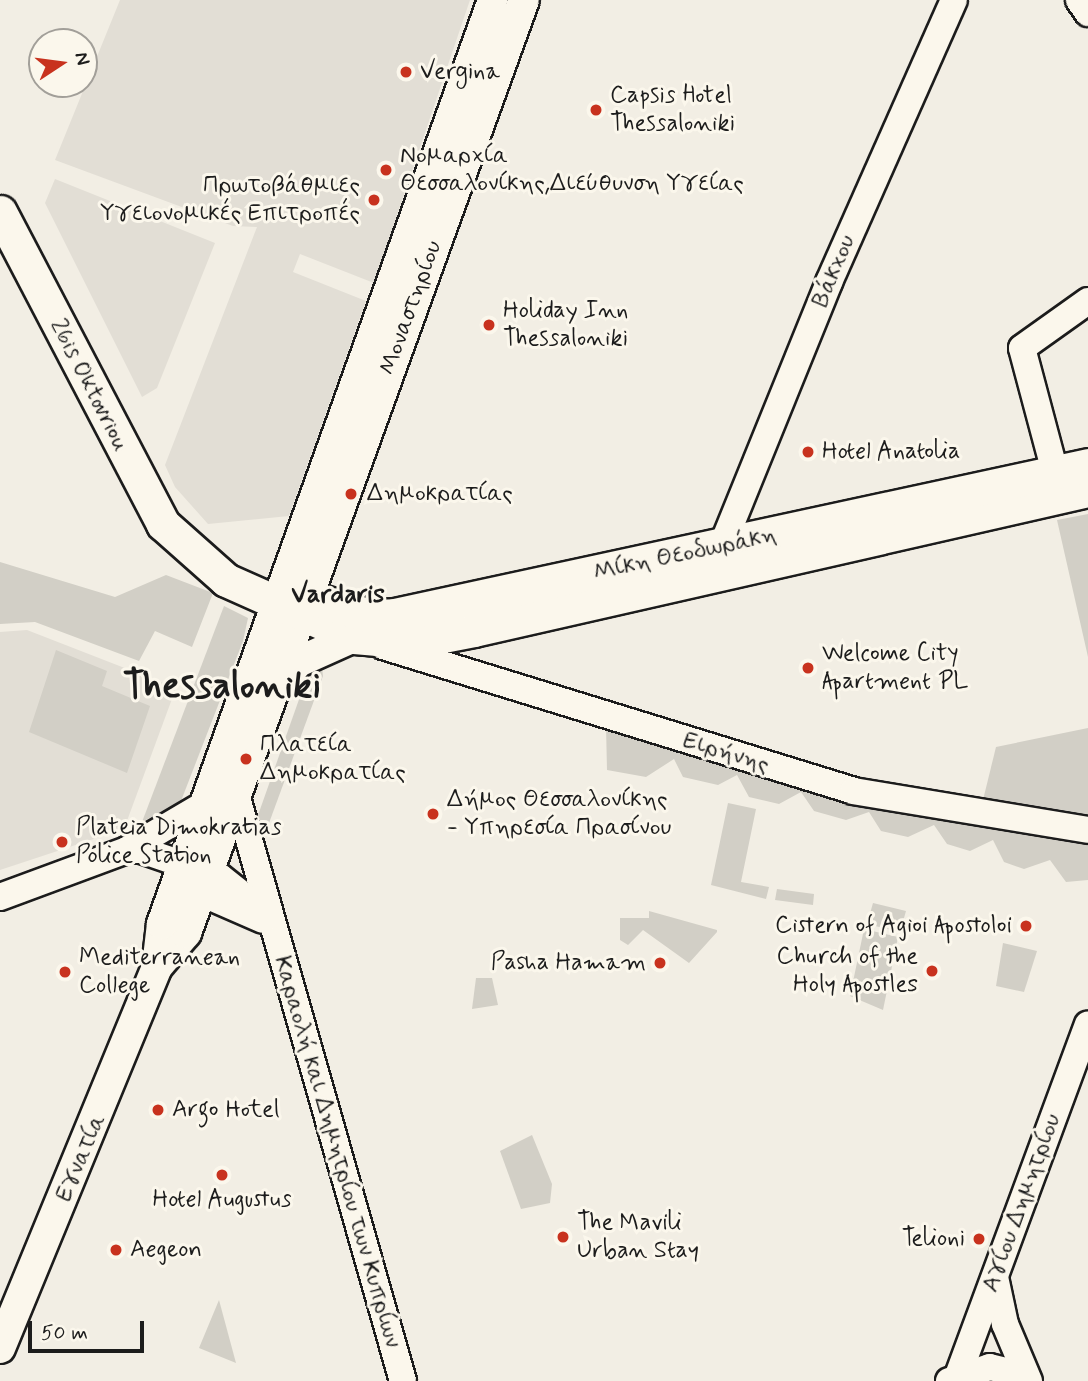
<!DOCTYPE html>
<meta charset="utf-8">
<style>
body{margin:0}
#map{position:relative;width:1088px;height:1381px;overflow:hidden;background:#f2eee4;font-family:Mynerve,sans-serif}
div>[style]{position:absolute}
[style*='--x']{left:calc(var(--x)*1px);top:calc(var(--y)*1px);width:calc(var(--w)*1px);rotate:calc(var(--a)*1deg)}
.built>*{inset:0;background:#e2ded5}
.green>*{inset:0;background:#d2cfc6}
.roads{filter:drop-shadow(2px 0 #1c1c1c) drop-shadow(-2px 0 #1c1c1c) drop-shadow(0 2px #1c1c1c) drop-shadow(0 -2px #1c1c1c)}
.secondary>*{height:26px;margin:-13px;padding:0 13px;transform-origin:13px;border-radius:13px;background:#fbf7ec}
.primary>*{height:30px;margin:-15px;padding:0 15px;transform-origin:15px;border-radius:15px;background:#fbf7ec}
.highway>*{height:33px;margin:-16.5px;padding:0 16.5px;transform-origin:16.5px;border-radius:16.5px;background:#fbf7ec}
.dots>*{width:19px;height:19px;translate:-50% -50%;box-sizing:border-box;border:4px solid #fbf7ec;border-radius:50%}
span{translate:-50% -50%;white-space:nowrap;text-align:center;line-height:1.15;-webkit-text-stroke:6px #fbf7ec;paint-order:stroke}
.poi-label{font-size:24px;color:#1c1c1c}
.left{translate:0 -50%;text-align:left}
.right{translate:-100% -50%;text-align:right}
.street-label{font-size:24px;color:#1c1c1c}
.neighbourhood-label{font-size:26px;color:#1c1c1c;font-weight:700}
.town-label{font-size:38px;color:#1c1c1c;font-weight:700}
.north{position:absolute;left:28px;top:28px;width:70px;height:70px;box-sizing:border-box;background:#fbf7ec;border:2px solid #a29f99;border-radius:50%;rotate:77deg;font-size:19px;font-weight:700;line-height:28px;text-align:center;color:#1c1c1c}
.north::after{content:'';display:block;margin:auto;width:24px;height:32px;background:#c8321e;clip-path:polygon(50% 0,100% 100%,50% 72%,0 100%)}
.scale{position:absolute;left:28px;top:1321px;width:116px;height:32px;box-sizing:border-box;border:4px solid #1c1c1c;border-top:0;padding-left:9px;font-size:21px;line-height:24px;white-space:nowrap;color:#1c1c1c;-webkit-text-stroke:5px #fbf7ec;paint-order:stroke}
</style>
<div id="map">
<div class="built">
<i style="clip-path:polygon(120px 0,470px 0,374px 283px,300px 254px,293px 272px,366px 301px,289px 516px,208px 524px,175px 487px,165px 465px,257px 227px,233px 226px,55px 160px)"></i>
<i style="clip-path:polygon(55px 179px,215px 243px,157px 388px,142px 397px,45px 203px)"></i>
<i style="clip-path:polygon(27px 630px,176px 688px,124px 829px,0 870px,0 632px)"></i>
</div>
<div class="green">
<i style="clip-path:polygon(1088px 514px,1088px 657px,1057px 520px)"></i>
<i style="clip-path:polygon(0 562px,115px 597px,166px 575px,213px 593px,192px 647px,155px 631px,139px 661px,35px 622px,0 624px)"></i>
<i style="clip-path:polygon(224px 606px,248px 618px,243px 641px,181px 801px,142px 822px)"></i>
<i style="clip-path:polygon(56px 650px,107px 671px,102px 686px,150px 706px,127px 773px,29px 732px)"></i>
<i style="clip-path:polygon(322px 668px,323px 676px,265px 834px,257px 818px,308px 674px)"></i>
<i style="clip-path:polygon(606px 726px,1088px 833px,1088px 880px,1066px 882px,1050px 860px,1024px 869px,1004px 862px,993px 840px,970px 851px,947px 844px,934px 825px,908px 837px,881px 831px,869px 812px,846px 820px,814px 811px,801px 792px,779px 804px,749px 797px,737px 775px,718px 785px,683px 777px,674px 759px,646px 777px,607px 770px)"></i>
<i style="clip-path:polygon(1088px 728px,1088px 816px,983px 800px,996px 747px)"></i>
<i style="clip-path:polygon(728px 803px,756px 809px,741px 882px,769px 887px,766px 899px,711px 885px)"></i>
<i style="clip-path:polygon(777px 889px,814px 894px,813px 905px,775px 900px)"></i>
<i style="clip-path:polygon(873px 903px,906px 911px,900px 932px,867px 924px)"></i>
<i style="clip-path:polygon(649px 911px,717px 930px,717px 932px,689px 963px,643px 930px,628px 945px,620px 940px,620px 918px,649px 918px)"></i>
<i style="clip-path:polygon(864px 929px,898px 937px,883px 1010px,850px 996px)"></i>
<i style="clip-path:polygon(1003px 943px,1037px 951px,1024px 992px,996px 986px)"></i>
<i style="clip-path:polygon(476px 978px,492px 978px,498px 1005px,472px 1009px)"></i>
<i style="clip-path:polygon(532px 1135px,552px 1184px,550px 1203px,521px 1209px,500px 1151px)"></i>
<i style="clip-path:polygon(219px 1300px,236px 1363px,199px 1348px)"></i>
</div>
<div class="roads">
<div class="secondary">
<i style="--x:1079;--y:0;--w:16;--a:55"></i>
<i style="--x:1055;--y:472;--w:128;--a:-104.9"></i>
<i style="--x:1022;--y:348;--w:81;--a:-35.5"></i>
<i style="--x:722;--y:546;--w:285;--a:-67.9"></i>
<i style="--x:829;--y:282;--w:308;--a:-66.1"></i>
<i style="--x:383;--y:646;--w:492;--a:17.1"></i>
<i style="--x:853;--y:791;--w:238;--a:9.4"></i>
<i style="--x:236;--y:794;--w:610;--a:74.12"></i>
<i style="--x:127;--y:850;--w:91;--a:-30.5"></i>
<i style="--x:183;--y:885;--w:87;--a:23.6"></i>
<i style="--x:0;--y:897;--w:135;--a:-20.3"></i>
<i style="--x:127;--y:850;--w:14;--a:0"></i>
<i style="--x:141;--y:850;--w:83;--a:18.9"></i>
<i style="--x:220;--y:877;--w:63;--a:38.5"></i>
<i style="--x:995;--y:1277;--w:48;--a:78"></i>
<i style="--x:1005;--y:1324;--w:62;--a:67.2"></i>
<i style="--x:949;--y:1381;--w:43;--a:-18.9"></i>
<i style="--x:990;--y:1367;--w:37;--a:14"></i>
<i style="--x:956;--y:1381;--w:380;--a:-69.7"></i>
</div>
<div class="primary">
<i style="--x:281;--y:685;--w:29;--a:-54"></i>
<i style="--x:298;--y:662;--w:61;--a:-24.1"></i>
<i style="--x:157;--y:967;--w:45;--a:-49.5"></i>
<i style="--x:186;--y:933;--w:992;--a:-70.09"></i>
<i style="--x:0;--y:1348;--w:412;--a:-67.6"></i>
<i style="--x:157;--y:967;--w:43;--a:-83.4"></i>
<i style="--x:162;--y:924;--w:981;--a:-70.29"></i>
</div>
<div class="highway">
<i style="--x:0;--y:212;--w:352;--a:62.4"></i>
<i style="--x:163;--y:524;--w:84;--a:41.6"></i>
<i style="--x:226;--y:580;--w:140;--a:24"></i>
<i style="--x:354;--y:637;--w:58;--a:4.9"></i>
<i style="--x:412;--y:642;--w:63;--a:-11"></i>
<i style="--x:474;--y:630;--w:630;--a:-12.84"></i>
<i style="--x:311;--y:598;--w:62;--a:17"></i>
<i style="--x:370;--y:616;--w:25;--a:-2"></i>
<i style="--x:395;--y:615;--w:709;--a:-12.21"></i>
</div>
</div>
<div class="dots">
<i style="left:406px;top:72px;background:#c8321e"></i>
<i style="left:596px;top:110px;background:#c8321e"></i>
<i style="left:386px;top:170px;background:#c8321e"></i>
<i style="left:374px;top:200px;background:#c8321e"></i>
<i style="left:489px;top:325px;background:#c8321e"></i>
<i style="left:808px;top:452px;background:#c8321e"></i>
<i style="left:351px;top:494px;background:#c8321e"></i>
<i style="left:808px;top:668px;background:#c8321e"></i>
<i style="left:246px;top:759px;background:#c8321e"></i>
<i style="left:433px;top:814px;background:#c8321e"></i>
<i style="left:62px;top:842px;background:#c8321e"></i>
<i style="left:1026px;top:926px;background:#c8321e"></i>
<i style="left:660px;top:963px;background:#c8321e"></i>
<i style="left:932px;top:971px;background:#c8321e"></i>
<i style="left:65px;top:972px;background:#c8321e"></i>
<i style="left:158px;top:1110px;background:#c8321e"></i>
<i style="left:222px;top:1175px;background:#c8321e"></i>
<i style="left:563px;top:1237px;background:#c8321e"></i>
<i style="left:979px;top:1239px;background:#c8321e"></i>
<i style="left:116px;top:1250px;background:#c8321e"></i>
</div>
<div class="poi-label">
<span class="left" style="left:420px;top:72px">Vergina</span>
<span class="left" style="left:610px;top:110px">Capsis Hotel<br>Thessaloniki</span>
<span class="left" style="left:400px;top:170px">Νομαρχία<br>Θεσσαλονίκης,Διεύθυνση Υγείας</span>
<span class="right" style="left:360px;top:200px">Πρωτοβάθμιες<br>Υγειονομικές Επιτροπές</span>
<span class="left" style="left:503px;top:325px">Holiday Inn<br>Thessaloniki</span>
<span class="left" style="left:822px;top:452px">Hotel Anatolia</span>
<span class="left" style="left:367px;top:494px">Δημοκρατίας</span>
<span class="left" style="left:822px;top:668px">Welcome City<br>Apartment PL</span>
<span class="left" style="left:260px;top:759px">Πλατεία<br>Δημοκρατίας</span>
<span class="left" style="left:447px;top:814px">Δήμος Θεσσαλονίκης<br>- Υπηρεσία Πρασίνου</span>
<span class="left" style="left:76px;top:842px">Plateia Dimokratias<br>Police Station</span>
<span class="right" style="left:1012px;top:926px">Cistern of Agioi Apostoloi</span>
<span class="right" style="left:918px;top:971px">Church of the<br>Holy Apostles</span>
<span class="left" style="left:79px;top:972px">Mediterranean<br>College</span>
<span class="right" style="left:646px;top:963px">Pasha Hamam</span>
<span class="left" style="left:172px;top:1110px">Argo Hotel</span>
<span style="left:222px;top:1200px">Hotel Augustus</span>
<span class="left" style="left:577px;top:1237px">The Mavili<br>Urban Stay</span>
<span class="right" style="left:965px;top:1239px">Telioni</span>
<span class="left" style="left:130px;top:1250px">Aegeon</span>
</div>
<div class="street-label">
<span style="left:834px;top:271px;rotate:-67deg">Βάκχου</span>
<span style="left:411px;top:308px;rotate:-70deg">Μοναστηρίου</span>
<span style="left:89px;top:385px;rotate:63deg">26is Oktovriou</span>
<span style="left:685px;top:554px;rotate:-12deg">Μίκη Θεοδωράκη</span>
<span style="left:726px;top:753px;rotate:17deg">Ειρήνης</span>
<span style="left:337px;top:1152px;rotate:74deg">Καραολή και Δημητρίου των Κυπρίων</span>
<span style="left:81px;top:1158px;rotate:-67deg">Εγνατία</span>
<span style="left:1022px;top:1203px;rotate:-70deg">Αγίου Δημητρίου</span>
</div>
<div class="neighbourhood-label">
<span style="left:338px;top:596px">Vardaris</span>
</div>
<div class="town-label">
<span style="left:222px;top:687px">Thessaloniki</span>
</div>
<div class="north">N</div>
<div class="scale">50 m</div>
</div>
